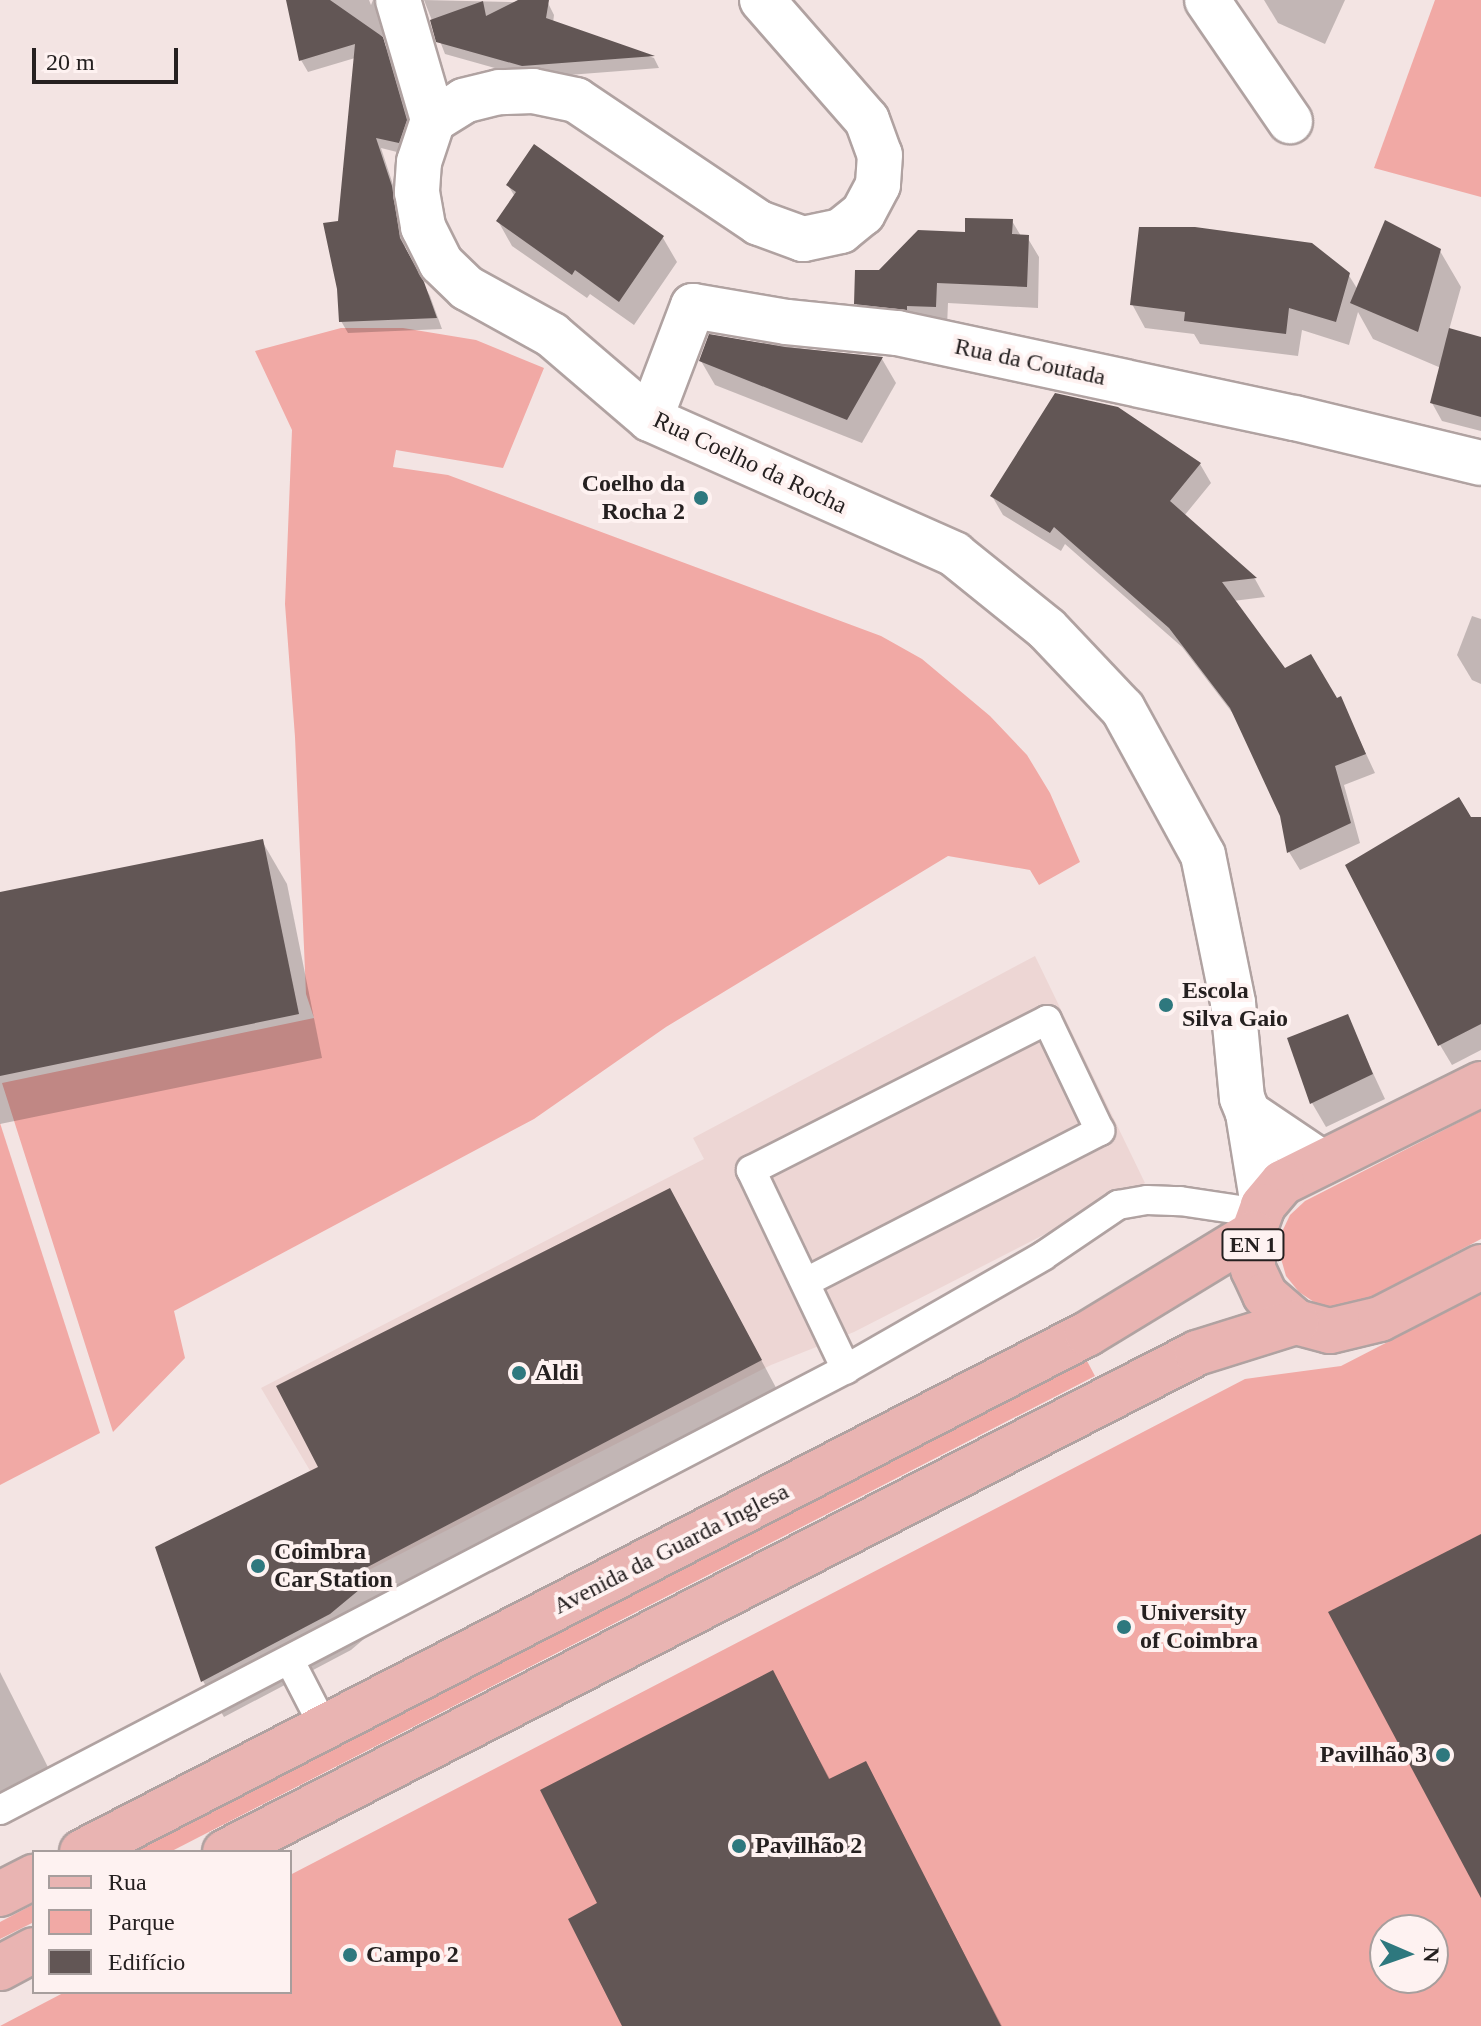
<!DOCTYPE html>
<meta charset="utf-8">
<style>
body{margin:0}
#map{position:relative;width:1481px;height:2026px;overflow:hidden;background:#f3e4e3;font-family:"Times New Roman",serif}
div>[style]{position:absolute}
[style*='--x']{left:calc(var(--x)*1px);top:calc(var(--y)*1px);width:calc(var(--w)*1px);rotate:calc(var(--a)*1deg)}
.built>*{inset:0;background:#edd6d4}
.green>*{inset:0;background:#f1a9a5}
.shadow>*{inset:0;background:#0003}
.building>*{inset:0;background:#625655}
.roads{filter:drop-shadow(2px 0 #b0a2a1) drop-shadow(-2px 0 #b0a2a1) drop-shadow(0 2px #b0a2a1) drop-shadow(0 -2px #b0a2a1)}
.lane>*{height:28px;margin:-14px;padding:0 14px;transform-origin:14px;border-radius:14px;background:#fff}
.street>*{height:44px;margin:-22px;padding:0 22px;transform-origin:22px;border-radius:22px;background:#fff}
.primary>*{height:44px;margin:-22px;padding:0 22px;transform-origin:22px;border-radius:22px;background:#e9b4b2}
.dots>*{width:22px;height:22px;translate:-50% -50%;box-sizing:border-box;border:4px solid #fef2f1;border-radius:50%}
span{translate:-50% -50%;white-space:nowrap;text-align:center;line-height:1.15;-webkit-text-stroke:8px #fef2f1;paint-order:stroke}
.shield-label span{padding:2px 6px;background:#fef2f1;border:2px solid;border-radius:6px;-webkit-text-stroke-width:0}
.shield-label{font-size:22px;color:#252020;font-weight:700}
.street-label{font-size:24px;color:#252020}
.poi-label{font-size:24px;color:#252020;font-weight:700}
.right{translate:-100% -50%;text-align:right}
.left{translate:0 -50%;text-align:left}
.legend{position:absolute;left:32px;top:1850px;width:260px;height:144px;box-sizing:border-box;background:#fef2f1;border:2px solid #a79e9d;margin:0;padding:10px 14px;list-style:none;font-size:24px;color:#252020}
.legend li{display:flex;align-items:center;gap:16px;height:40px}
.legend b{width:40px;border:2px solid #a79e9d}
.north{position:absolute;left:1369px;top:1914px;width:80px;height:80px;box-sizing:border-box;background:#fef2f1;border:2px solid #a79e9d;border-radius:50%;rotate:92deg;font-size:22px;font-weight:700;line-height:32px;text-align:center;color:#252020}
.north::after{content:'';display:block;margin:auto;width:28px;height:36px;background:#2e787e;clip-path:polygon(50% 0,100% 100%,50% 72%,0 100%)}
.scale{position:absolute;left:32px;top:48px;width:146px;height:36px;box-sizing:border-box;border:4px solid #252020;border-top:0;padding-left:10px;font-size:24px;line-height:28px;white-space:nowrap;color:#252020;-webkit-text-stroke:6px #fef2f1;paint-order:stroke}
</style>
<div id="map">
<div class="built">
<i style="clip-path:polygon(1035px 956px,1145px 1183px,854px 1332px,771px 1365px,369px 1570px,261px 1388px,704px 1159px,693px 1138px)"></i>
</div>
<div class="green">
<i style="clip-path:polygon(1435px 0,1481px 0,1481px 197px,1374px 168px)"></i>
<i style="clip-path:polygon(341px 328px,403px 328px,476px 340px,544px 368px,503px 468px,396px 450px,393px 467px,448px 475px,881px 636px,922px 659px,990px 716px,1027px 755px,1050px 793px,1080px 862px,1039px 885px,1030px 870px,948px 856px,666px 1027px,534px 1119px,174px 1311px,185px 1358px,113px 1432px,2px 1083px,314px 1018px,306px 994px,295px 737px,285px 604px,292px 430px,255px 351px)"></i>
<i style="clip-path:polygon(1481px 1111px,1481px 1239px,1358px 1304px,1338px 1308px,1317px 1304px,1299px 1292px,1286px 1276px,1280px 1255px,1281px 1234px,1290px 1215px,1305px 1201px)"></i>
<i style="clip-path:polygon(0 1123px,100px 1433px,0 1485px)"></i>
<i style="clip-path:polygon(evenodd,1481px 1294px,1481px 2026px,0 2026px,65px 1992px,290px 1992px,290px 1875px,1245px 1379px,1341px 1366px,1481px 1294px,1385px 1930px,1433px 1930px,1433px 1978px,1385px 1978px,1385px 1930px)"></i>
<i style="clip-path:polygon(1087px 1361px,1095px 1376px,170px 1852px,135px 1852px)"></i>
<i style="clip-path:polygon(34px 1904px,34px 1922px,0 1939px,0 1922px)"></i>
</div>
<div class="shadow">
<i style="clip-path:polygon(288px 0,369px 0,371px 5px,373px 0,384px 0,379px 8px,385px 37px,379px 35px,389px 52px,412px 133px,405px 154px,381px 148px,398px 200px,406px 252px,430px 296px,442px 329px,348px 333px,341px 321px,340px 223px,355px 58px,308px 72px,301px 60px)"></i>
<i style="clip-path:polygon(424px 0,548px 3px,554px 15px,553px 23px,654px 58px,659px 68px,530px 78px,445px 54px)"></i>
<i style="clip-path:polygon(1264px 0,1345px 0,1325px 44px,1278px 23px)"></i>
<i style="clip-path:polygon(508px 185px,663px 238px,677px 262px,634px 325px,590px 294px,587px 298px,512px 246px,498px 221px,515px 197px)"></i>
<i style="clip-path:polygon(1012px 221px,1021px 236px,1027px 237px,1039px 257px,1038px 308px,948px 303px,947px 327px,868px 324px,856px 303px,880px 272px,967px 234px)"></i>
<i style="clip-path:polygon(1440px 251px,1461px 287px,1449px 330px,1481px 339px,1481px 431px,1442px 421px,1432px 403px,1441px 368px,1373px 339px,1358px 312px,1349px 345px,1302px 330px,1298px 356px,1200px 344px,1194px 334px,1145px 328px,1132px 304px,1348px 274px,1358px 290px)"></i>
<i style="clip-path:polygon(710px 336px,882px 359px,896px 383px,862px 443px,715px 385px,701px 361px)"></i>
<i style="clip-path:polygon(1200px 464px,1211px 483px,1184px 516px,1255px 579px,1265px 597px,1233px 601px,1284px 671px,1336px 701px,1340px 698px,1375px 773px,1344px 785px,1360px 843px,1300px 870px,1289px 852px,1281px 815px,1237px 719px,1182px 647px,1065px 544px,1061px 551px,1003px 515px,992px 496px)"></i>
<i style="clip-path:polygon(1472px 616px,1481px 619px,1481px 684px,1472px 680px,1457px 655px)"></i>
<i style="clip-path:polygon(1481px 840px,1481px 1050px,1452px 1065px,1440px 1045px)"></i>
<i style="clip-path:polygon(262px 841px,287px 884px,322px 1058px,0 1124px,0 894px)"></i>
<i style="clip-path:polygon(1347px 1017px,1385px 1099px,1326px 1127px,1312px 1103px)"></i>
<i style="clip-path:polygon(690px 1227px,781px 1397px,384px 1622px,351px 1650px,224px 1717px,203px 1681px,321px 1468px)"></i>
<i style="clip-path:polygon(0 1672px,60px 1791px,0 1822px)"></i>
<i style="clip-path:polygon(772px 1673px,831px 1781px,865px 1764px,1002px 2026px,625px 2026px,600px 1904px)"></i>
</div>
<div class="building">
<i style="clip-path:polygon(286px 0,330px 0,383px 37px,407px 120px,399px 143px,376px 138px,392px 186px,400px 238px,424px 282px,437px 318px,339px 322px,337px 289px,323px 223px,338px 221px,355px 44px,299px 61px)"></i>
<i style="clip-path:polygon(518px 0,549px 0,546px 18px,655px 56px,522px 66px,436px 42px,430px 20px,483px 1px,486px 16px)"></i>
<i style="clip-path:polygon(534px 144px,664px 236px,619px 302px,575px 270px,572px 275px,496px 221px,516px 192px,506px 185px)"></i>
<i style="clip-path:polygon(965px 218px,1013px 219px,1012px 234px,1029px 235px,1027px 287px,937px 283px,936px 307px,907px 306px,907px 310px,854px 304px,855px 270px,879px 270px,918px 230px,965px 232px)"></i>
<i style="clip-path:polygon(1385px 220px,1441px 249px,1418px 332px,1350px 303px)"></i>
<i style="clip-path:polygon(1139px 227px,1195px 227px,1312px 243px,1350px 273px,1336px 322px,1289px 308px,1286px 334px,1184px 321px,1185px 312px,1130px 305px)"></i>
<i style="clip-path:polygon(1449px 328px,1481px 337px,1481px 417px,1430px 403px)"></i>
<i style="clip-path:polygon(709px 334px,785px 347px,883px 357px,847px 420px,699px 361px)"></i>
<i style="clip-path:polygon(1055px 393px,1118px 407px,1201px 463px,1170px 501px,1257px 578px,1222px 582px,1285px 668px,1311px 654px,1337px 698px,1341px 696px,1366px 754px,1335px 766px,1351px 823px,1287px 853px,1280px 816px,1230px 708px,1169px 628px,1054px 527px,1050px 533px,990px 496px)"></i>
<i style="clip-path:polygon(1459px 797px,1471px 817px,1481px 817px,1481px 1024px,1438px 1046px,1345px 865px)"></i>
<i style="clip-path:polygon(263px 839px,299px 1014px,0 1076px,0 892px)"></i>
<i style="clip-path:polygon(1348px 1014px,1373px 1074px,1310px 1104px,1287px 1038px)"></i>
<i style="clip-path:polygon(670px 1188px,762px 1360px,358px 1572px,365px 1585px,330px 1614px,201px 1682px,155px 1547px,318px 1467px,276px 1386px)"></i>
<i style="clip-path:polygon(1481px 1534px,1481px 1898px,1328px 1612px)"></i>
<i style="clip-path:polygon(773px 1670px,829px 1779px,866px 1761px,1001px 2026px,622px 2026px,568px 1919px,597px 1903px,540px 1790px)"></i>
</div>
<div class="roads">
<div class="lane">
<i style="--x:806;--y:1282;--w:331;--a:-27.2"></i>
<i style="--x:1100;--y:1131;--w:123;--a:-115.5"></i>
<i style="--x:1047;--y:1020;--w:332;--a:153.1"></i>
<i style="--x:751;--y:1170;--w:221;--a:64.5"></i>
<i style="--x:290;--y:1661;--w:74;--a:62.7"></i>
<i style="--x:0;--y:1810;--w:954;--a:-27.53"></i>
<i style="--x:846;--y:1369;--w:227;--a:-29.8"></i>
<i style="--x:1043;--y:1256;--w:91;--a:-34.2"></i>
<i style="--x:1118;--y:1205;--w:29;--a:-10"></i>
<i style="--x:1147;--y:1200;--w:33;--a:2"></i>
<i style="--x:1180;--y:1201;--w:81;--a:8.5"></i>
</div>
<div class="street">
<i style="--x:398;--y:0;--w:125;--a:73.7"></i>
<i style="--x:762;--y:0;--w:159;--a:48.8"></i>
<i style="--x:867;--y:120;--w:37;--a:70"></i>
<i style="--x:880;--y:155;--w:30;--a:94"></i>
<i style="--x:878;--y:185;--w:32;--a:118"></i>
<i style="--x:863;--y:213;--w:28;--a:141"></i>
<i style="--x:841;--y:231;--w:39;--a:168"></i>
<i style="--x:803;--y:239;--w:47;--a:-160"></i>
<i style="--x:759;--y:223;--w:220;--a:-146.1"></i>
<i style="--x:576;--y:100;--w:44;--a:-168.2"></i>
<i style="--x:533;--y:91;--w:34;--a:178"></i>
<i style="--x:499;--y:92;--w:36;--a:166"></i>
<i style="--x:464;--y:101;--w:36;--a:148"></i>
<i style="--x:433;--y:120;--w:44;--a:108.4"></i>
<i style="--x:419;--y:162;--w:30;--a:94"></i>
<i style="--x:417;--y:192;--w:36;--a:80"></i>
<i style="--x:423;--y:227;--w:40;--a:63.4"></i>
<i style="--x:441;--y:263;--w:36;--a:44"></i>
<i style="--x:467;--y:288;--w:97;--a:28.9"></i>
<i style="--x:552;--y:335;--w:129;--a:40.6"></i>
<i style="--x:650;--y:419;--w:333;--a:23.9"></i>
<i style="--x:954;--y:554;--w:119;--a:38.9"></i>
<i style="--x:1047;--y:629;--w:110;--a:46.5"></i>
<i style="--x:1123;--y:709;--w:166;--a:61.3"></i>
<i style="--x:1203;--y:855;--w:151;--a:78.5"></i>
<i style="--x:1233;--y:1003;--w:95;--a:84.6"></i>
<i style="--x:1242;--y:1098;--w:16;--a:68"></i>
<i style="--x:1248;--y:1113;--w:94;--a:80.8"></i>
<i style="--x:1207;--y:0;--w:147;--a:55.6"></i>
<i style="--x:650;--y:419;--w:121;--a:-69.2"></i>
<i style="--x:693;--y:306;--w:95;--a:9.7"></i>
<i style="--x:787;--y:322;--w:111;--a:5.7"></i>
<i style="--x:897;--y:333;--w:407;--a:12.1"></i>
<i style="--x:1295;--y:418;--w:191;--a:13.6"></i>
<i style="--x:1248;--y:1113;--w:89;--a:34"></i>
</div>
<div class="primary">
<i style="--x:1481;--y:1084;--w:222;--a:153.6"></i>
<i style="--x:1282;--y:1183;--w:30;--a:130"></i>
<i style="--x:1263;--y:1206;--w:29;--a:110"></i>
<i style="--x:1253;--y:1233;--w:36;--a:90"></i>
<i style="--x:1253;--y:1269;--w:29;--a:65"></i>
<i style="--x:1265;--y:1295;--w:41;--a:41.1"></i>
<i style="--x:1296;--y:1322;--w:35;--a:15"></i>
<i style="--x:1330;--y:1331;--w:51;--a:-13.5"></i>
<i style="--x:1380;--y:1319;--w:114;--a:-27.2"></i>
<i style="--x:82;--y:1852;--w:1131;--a:-27.27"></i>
<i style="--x:1087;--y:1334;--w:194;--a:-31.3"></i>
<i style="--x:225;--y:1852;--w:1093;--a:-27.17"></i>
<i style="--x:1197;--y:1353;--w:104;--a:-17.4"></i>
<i style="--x:0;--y:1894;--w:38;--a:-27"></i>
<i style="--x:0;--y:1968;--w:38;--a:-28"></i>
</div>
</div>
<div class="dots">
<i style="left:701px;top:498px;background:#2e787e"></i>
<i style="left:1166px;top:1005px;background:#2e787e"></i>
<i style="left:519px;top:1373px;background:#2e787e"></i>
<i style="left:258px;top:1566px;background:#2e787e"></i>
<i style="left:1124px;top:1627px;background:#2e787e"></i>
<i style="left:1443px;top:1755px;background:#2e787e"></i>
<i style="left:739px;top:1846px;background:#2e787e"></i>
<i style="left:350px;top:1955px;background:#2e787e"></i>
</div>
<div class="shield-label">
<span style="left:1253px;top:1245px">EN 1</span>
</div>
<div class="street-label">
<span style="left:1030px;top:362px;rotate:12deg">Rua da Coutada</span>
<span style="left:750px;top:463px;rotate:25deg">Rua Coelho da Rocha</span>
<span style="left:671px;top:1549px;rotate:-27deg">Avenida da Guarda Inglesa</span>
</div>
<div class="poi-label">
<span class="right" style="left:685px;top:498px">Coelho da<br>Rocha 2</span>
<span class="left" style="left:1182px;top:1005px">Escola<br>Silva Gaio</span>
<span class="left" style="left:535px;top:1373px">Aldi</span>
<span class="left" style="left:274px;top:1566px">Coimbra<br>Car Station</span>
<span class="left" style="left:1140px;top:1627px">University<br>of Coimbra</span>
<span class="right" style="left:1427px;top:1755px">Pavilhão 3</span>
<span class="left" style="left:755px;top:1846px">Pavilhão 2</span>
<span class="left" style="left:366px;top:1955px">Campo 2</span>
</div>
<ul class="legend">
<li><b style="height:10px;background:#e9b4b2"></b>Rua</li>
<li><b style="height:22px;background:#f1a9a5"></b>Parque</li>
<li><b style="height:22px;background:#625655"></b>Edifício</li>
</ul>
<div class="north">N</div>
<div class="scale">20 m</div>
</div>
